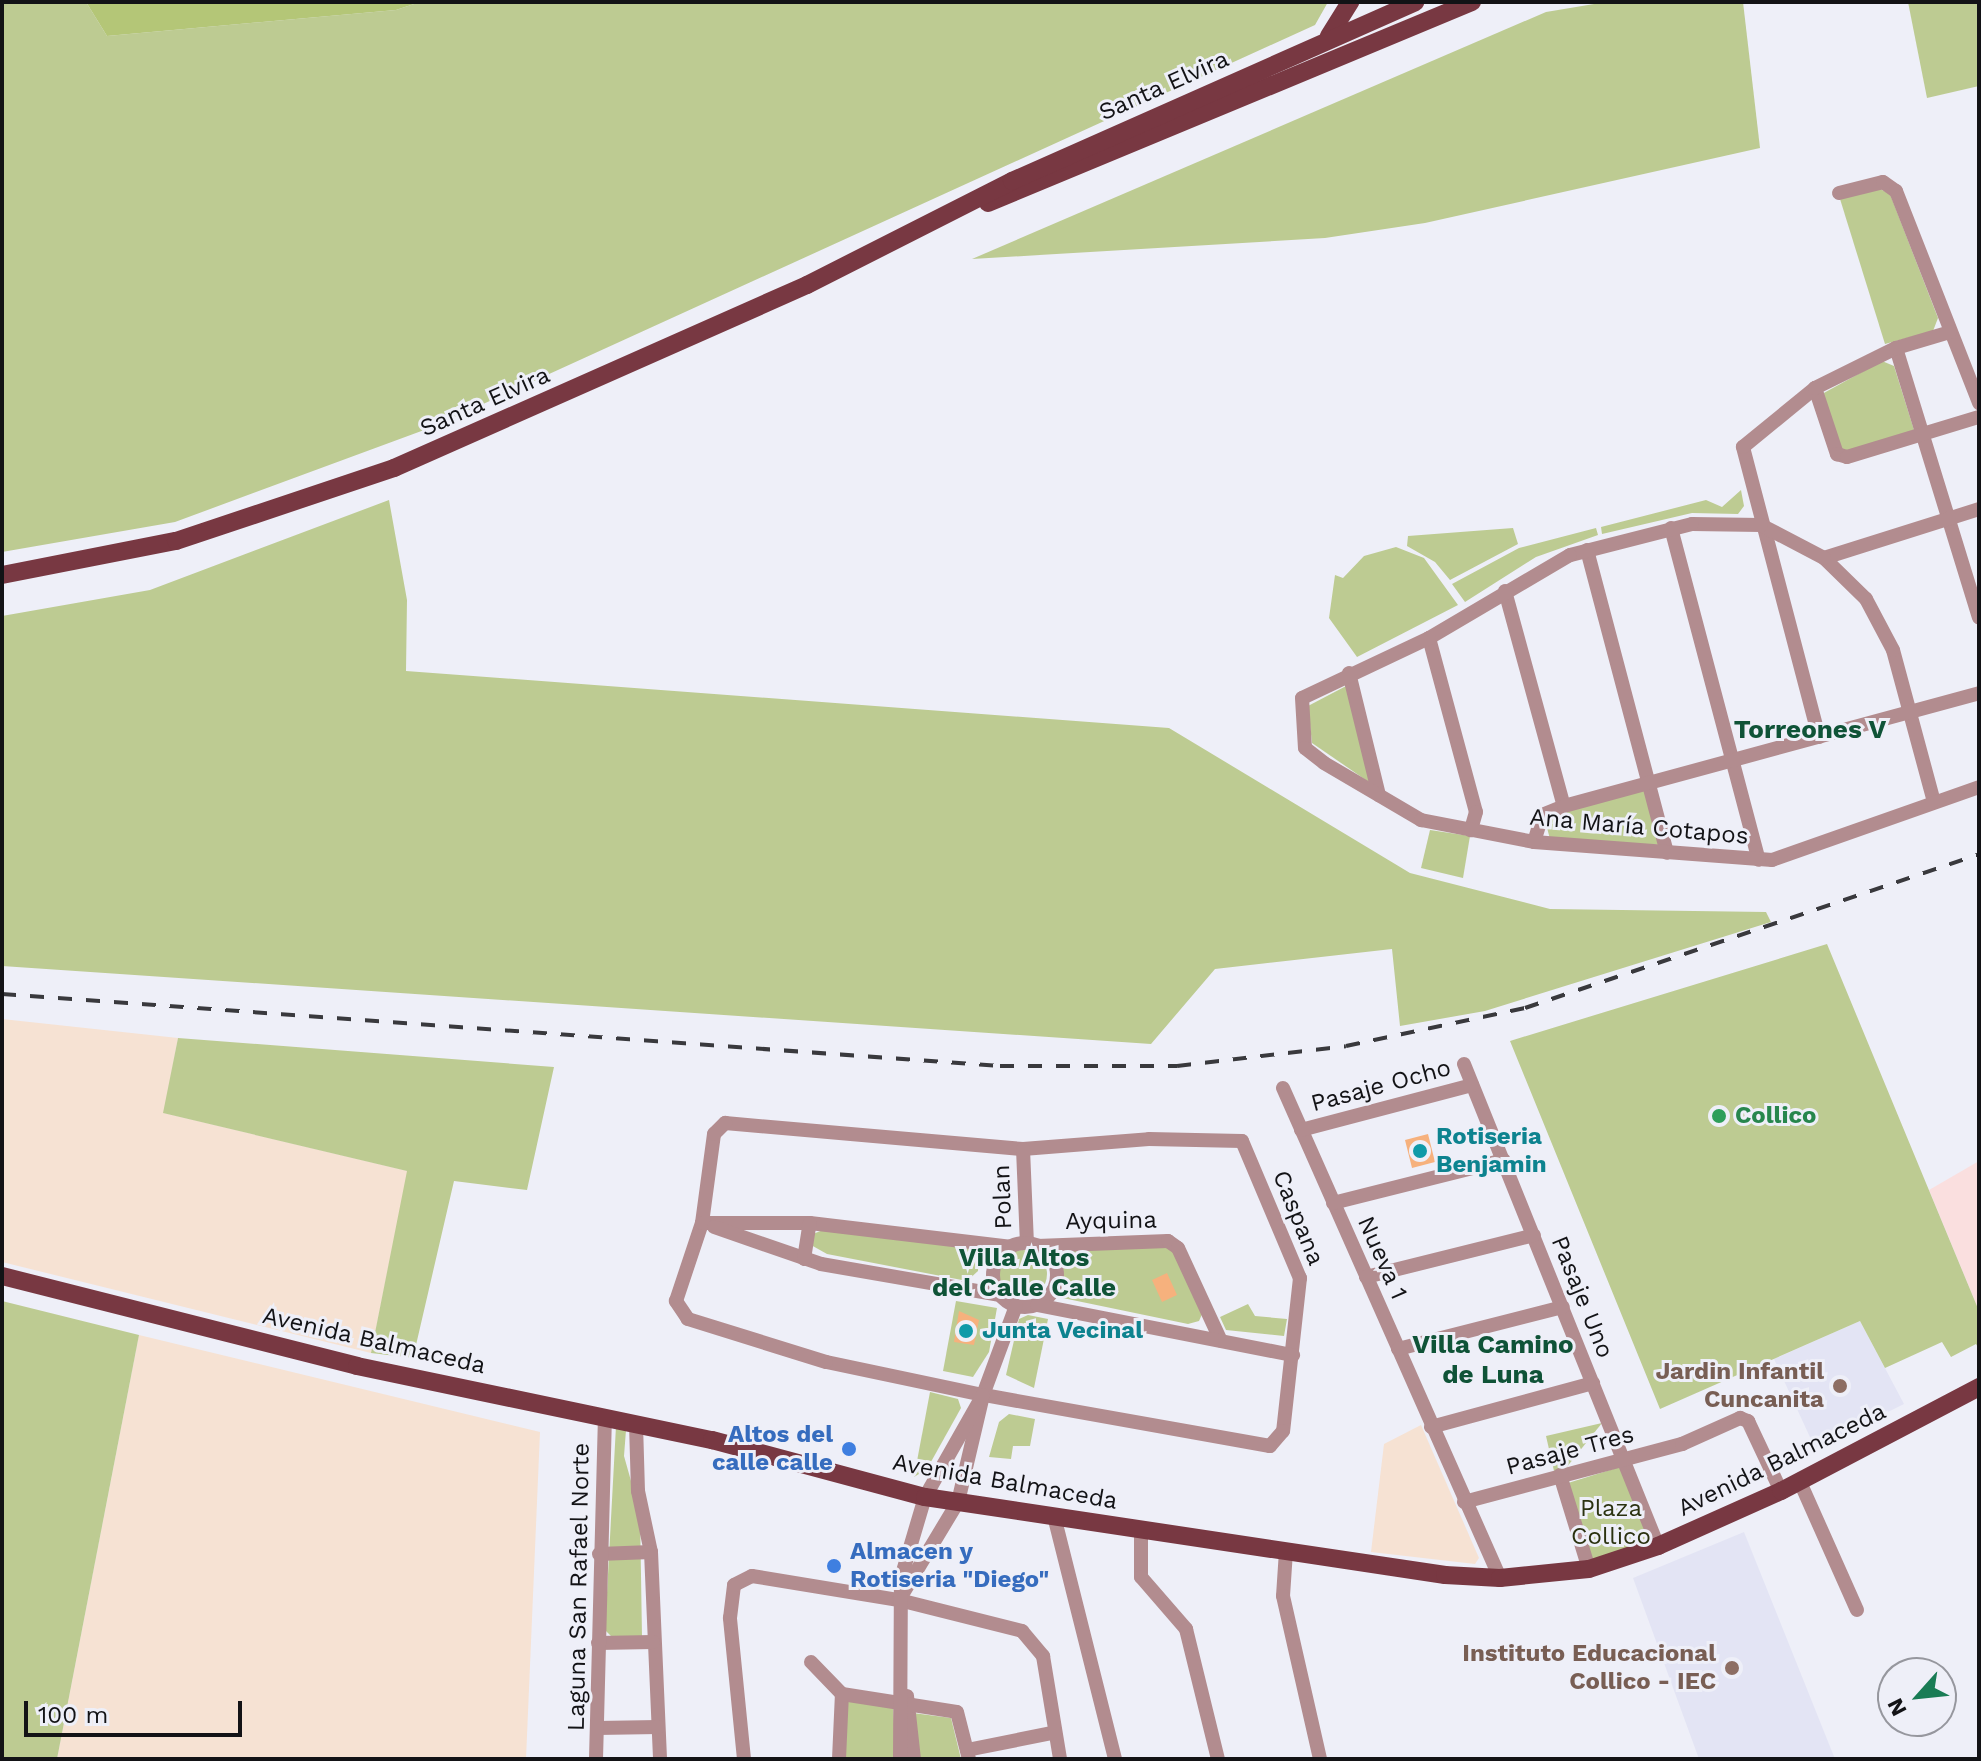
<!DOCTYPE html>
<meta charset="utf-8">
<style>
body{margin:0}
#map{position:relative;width:1981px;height:1761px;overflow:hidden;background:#eeeff8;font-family:"Work Sans",sans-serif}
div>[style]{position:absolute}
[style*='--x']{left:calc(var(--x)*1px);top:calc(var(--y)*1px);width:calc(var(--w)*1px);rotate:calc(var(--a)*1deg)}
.built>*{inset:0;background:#e3e4f4}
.industrial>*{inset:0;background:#f6e2d3}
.medical>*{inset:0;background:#fadfdf}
.green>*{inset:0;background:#bdcb92}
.round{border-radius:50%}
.forest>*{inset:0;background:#b4c677}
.building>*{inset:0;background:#f6b17d}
.minor>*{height:14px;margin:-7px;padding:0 7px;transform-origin:7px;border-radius:7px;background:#b28c8f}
.minor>.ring{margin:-7px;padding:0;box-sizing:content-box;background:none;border:14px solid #b28c8f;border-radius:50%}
.major>*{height:18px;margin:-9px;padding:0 9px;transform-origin:9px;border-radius:9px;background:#783842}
.rail>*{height:4px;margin-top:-2px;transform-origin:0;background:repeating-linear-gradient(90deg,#39393d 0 14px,transparent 0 28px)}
.dots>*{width:22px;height:22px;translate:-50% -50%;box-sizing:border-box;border:4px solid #eeeff8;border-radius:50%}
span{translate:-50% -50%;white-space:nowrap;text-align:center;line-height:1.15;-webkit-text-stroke:6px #eeeff8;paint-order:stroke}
.street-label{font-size:24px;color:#131316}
.leisure-label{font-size:24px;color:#27864d;font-weight:700}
.left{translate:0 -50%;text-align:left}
.culture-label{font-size:24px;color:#0d838f;font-weight:700}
.education-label{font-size:24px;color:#785e54;font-weight:700}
.right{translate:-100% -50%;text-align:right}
.shop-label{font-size:24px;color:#366cbe;font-weight:700}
.park-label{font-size:24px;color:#2b3210}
.neighbourhood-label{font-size:26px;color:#0f5337;font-weight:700}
.frame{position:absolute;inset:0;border:4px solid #131316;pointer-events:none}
.north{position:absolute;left:1877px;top:1657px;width:80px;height:80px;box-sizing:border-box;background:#eeeff8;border:2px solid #96979e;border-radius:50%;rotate:243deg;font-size:22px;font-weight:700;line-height:32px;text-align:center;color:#131316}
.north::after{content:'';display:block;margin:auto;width:28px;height:36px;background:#197c55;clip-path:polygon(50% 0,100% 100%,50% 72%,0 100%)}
.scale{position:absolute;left:24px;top:1701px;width:218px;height:36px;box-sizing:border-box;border:4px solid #131316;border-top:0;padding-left:10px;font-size:24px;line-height:28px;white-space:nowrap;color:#131316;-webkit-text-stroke:6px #eeeff8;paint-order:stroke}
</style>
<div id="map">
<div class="built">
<i style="clip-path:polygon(1860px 1321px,1904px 1404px,1815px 1448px,1774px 1359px)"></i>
<i style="clip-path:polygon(1744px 1532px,1835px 1759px,1699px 1759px,1633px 1578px)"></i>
</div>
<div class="industrial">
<i style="clip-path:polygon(2px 1019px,178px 1038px,164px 1113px,408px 1171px,371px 1353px,2px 1262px)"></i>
<i style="clip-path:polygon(139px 1335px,540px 1432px,526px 1759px,57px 1759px)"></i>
<i style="clip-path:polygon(1421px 1425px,1479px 1558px,1475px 1564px,1371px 1552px,1384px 1444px)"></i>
</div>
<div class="medical">
<i style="clip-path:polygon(1979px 1161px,1979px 1311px,1929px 1190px)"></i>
</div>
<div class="green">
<i style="clip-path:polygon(2px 2px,86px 2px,107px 36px,396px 10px,420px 2px,1328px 2px,1315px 25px,435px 426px,175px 522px,2px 552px)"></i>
<i style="clip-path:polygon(1606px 2px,1743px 2px,1760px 148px,1425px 223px,1325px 238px,972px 259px,1546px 12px)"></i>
<i style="clip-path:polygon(1908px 2px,1979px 2px,1979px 86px,1927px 98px)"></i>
<i style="clip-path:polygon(1880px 189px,1890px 194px,1938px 318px,1933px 331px,1885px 344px,1840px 199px)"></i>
<i style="clip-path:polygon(1882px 361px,1894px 366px,1914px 430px,1842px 453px,1822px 394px)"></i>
<i style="clip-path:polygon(1741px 490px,1744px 506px,1738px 514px,1692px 513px,1602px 534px,1601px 527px,1706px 500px,1722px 507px)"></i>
<i style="clip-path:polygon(389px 500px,407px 600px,406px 671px,1169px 728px,1410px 873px,1550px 909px,1766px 912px,1771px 922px,1485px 1011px,1400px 1026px,1392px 949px,1215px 969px,1151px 1044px,2px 966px,2px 616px,150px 590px)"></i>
<i style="clip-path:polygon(1513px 528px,1518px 544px,1450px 580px,1435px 562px,1407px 546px,1408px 536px)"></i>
<i style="clip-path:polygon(1596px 528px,1598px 535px,1536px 557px,1465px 602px,1452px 584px,1519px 548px)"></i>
<i style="clip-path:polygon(1396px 547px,1424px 558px,1458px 605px,1357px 657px,1329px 618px,1335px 575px,1343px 578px,1364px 556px)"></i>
<i style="clip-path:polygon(1348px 685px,1376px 787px,1312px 743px,1308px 706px)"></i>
<i style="clip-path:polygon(1645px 790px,1661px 845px,1550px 839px,1546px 824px,1555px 813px)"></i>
<i style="clip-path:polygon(1430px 830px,1470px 836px,1463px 878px,1421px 868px)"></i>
<i style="clip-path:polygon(1827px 944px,1979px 1311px,1979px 1349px,1976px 1344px,1951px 1357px,1942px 1342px,1885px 1368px,1860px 1321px,1660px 1409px,1510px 1041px)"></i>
<i style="clip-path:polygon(178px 1038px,554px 1067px,527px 1190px,454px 1181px,413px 1358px,371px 1353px,407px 1171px,163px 1113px)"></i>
<i style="clip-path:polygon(823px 1230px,979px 1248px,978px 1271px,967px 1281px,827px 1254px,811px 1245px,813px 1234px)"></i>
<i style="clip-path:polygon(1169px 1241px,1203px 1312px,1199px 1321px,1188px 1324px,1053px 1296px,1059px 1282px,1057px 1249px)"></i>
<i class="round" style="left:999px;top:1250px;width:48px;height:48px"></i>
<i style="clip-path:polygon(2px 1301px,139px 1335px,57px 1759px,2px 1759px)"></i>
<i style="clip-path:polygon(956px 1301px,997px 1308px,989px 1352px,973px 1377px,943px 1371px)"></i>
<i style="clip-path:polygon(1248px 1304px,1255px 1316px,1287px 1319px,1284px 1336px,1226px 1330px,1220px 1317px)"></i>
<i style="clip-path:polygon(1028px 1315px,1048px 1319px,1034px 1388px,1006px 1375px,1019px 1319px)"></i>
<i style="clip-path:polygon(930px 1392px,958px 1399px,961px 1408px,927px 1469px,914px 1477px)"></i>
<i style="clip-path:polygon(1009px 1414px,1035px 1419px,1030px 1446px,1013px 1446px,1011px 1459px,989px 1457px,999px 1422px)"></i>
<i style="clip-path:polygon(1602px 1423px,1566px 1468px,1554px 1471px,1546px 1436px)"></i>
<i style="clip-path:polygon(616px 1426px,626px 1430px,624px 1456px,640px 1513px,642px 1636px,612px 1637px,605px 1630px)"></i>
<i style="clip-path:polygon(1623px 1466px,1651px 1537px,1648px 1547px,1598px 1563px,1589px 1559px,1568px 1483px)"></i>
<i style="clip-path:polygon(847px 1699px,893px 1706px,896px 1759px,845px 1759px)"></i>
<i style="clip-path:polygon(913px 1713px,951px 1718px,961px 1759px,917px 1759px)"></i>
</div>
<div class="forest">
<i style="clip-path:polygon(86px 2px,420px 2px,396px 10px,107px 36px)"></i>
</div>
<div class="building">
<i style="clip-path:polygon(1428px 1134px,1435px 1162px,1412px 1168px,1405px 1140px)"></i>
<i style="clip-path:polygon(1167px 1273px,1177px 1295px,1162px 1302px,1152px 1280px)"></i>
<i style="clip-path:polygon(959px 1311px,979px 1320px,974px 1345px,954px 1342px)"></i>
</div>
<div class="minor">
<i style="--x:1839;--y:193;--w:45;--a:-14"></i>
<i style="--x:1883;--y:182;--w:16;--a:35"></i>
<i style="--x:1896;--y:191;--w:228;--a:68.6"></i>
<i style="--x:1896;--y:348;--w:282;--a:72.9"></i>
<i style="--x:1815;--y:388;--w:70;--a:71.6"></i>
<i style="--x:1837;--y:454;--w:10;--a:17"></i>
<i style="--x:1847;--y:457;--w:138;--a:-16.9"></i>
<i style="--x:1671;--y:528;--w:343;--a:75.2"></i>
<i style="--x:1587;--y:550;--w:313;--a:75.2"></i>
<i style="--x:1824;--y:558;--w:163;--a:-17.5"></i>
<i style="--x:1505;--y:591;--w:223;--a:74.7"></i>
<i style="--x:1429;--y:638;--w:180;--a:74.9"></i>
<i style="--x:1476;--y:812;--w:19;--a:106"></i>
<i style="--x:1349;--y:673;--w:126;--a:76.2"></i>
<i style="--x:1819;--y:737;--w:300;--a:-104.7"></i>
<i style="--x:1743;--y:447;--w:93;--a:-39.3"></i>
<i style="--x:1815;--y:388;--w:90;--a:-26.3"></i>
<i style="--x:1896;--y:348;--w:56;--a:-16.5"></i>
<i style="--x:1934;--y:802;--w:157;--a:-105.1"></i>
<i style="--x:1893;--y:650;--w:58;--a:-117.9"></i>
<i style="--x:1866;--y:599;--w:59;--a:-135.7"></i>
<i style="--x:1824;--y:558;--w:71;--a:-152.4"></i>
<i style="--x:1761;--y:525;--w:69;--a:-179.2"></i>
<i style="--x:1692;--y:524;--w:126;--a:165.7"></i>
<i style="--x:1570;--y:555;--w:164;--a:149.5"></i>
<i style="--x:1429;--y:638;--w:140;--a:154.7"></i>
<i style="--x:1302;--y:698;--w:50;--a:86.6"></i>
<i style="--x:1305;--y:748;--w:24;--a:38"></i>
<i style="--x:1324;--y:763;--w:113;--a:30.4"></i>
<i style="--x:1421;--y:820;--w:115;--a:11"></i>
<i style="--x:1534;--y:842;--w:239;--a:4.3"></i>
<i style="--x:1772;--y:860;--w:219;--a:-19.4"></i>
<i style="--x:1534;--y:842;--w:28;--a:-73"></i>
<i style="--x:1542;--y:815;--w:24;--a:-22"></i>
<i style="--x:1564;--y:806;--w:430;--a:-15.2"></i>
<i style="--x:1464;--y:1064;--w:520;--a:68.08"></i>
<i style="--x:1283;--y:1088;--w:536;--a:66.11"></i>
<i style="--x:725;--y:1123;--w:299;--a:5"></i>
<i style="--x:1023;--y:1149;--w:126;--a:-4.5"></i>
<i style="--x:1149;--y:1139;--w:93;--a:1.2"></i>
<i style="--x:1242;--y:1141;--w:149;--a:67.1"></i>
<i style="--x:1300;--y:1278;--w:154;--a:96.3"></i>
<i style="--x:1283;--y:1431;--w:20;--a:131"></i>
<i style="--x:1270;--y:1446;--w:291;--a:-169.9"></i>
<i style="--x:983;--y:1395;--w:160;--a:-168.1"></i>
<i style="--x:826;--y:1362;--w:145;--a:-162.7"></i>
<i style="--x:688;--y:1319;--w:22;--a:-124"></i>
<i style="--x:676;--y:1301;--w:82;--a:-71.6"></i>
<i style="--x:702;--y:1223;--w:90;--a:-82.3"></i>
<i style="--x:714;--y:1134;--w:16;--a:-45"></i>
<i style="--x:1301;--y:1130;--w:177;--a:-14.7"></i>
<i style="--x:1023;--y:1149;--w:94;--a:87.6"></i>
<i style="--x:1333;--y:1203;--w:176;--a:-14.1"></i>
<i style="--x:702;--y:1223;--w:108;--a:0"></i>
<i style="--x:810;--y:1223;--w:201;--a:6.8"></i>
<i style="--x:714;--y:1227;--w:113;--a:19.1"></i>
<i style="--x:821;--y:1264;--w:182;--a:9.8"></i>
<i class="ring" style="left:993px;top:1243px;width:50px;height:50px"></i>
<i style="--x:1037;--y:1246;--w:131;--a:-2.2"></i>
<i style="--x:1168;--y:1241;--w:12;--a:35"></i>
<i style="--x:1178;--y:1248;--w:102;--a:65.2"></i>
<i style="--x:804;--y:1259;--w:36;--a:-81"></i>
<i style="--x:1366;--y:1277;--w:173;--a:-14"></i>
<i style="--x:1037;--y:1305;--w:261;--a:11.1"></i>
<i style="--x:1398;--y:1349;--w:170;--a:-14.3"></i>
<i style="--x:636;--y:1424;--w:67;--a:88.3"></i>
<i style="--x:638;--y:1491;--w:62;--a:78"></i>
<i style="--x:651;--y:1552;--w:207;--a:87.5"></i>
<i style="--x:1431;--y:1427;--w:168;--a:-15.2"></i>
<i style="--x:1560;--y:1475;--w:98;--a:72.9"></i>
<i style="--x:1800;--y:1482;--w:140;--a:66"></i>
<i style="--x:1464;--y:1502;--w:226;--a:-14.9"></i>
<i style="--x:1682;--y:1444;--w:64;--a:-24.1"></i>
<i style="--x:1740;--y:1418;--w:9;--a:21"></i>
<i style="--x:1748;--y:1421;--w:77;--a:64.8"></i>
<i style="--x:1054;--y:1516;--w:251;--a:75.9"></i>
<i style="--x:1141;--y:1529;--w:48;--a:90"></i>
<i style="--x:1141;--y:1577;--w:69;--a:49.1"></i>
<i style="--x:1186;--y:1629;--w:134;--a:76.2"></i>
<i style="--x:1286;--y:1551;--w:45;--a:93.8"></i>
<i style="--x:1283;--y:1596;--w:167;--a:77.2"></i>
<i style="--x:599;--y:1554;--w:52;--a:-2.2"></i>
<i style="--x:899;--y:1600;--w:114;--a:-59"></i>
<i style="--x:958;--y:1502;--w:110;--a:-76.8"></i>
<i style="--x:983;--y:1395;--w:95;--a:-69.7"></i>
<i style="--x:598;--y:1643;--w:55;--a:-1"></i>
<i style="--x:811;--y:1662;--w:45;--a:45.9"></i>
<i style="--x:907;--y:1696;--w:63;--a:83.7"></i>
<i style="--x:597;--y:1728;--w:61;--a:-0.9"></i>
<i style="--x:967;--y:1750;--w:87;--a:-11.3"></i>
<i style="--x:596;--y:1759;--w:342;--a:-88.5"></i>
<i style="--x:744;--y:1759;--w:142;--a:-95.7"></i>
<i style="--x:730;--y:1618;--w:33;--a:-83"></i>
<i style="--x:734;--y:1585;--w:20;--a:-27"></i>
<i style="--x:752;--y:1576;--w:149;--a:9.3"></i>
<i style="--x:899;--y:1600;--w:127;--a:14.1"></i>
<i style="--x:1022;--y:1631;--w:33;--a:50"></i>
<i style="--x:1043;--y:1656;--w:104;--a:80.6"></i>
<i style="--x:839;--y:1759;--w:65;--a:-87.4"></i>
<i style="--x:842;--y:1694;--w:116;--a:8.9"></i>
<i style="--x:957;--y:1712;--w:49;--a:75.7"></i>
<i style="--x:900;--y:1759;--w:181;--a:-89.7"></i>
<i style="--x:901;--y:1578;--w:84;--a:-73.5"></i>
<i style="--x:925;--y:1497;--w:117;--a:-60.4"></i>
</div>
<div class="major">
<i style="--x:1329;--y:36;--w:40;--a:-58"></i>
<i style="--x:988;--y:203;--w:524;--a:-22.55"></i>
<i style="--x:2;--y:575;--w:177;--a:-11.1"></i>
<i style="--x:176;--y:541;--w:230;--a:-18.5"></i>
<i style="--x:394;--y:468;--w:452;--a:-23.9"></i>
<i style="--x:807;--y:285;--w:230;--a:-26.9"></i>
<i style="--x:1012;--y:181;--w:441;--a:-23.9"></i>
<i style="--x:2;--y:1276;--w:366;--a:14.2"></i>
<i style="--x:357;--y:1366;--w:363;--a:11.8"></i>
<i style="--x:712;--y:1440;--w:220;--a:15"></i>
<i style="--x:925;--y:1497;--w:526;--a:8.53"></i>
<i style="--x:1445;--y:1575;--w:55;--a:3.1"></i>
<i style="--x:1500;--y:1578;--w:89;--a:-5.8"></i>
<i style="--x:1589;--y:1569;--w:73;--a:-18.4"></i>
<i style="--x:1658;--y:1546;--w:135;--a:-24.1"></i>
<i style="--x:1781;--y:1491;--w:224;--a:-27.7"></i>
</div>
<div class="rail">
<i style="--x:2;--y:994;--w:1001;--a:4.13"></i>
<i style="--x:1000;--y:1066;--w:177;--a:0"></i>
<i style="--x:1177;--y:1066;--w:170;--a:-6.7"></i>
<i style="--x:1346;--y:1046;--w:183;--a:-12"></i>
<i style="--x:1525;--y:1008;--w:479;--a:-18.7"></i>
</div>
<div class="dots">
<i style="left:1719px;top:1116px;background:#2e9e5b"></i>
<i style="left:1420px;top:1151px;background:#0f9aa8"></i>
<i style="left:966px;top:1331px;background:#0f9aa8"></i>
<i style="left:1840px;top:1386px;background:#8d6e63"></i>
<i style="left:849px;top:1449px;background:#3f7fe0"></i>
<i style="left:834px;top:1566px;background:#3f7fe0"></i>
<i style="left:1732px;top:1668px;background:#8d6e63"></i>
</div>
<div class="street-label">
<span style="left:1164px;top:86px;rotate:-24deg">Santa Elvira</span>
<span style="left:485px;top:402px;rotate:-24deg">Santa Elvira</span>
<span style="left:1639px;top:827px;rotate:5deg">Ana María Cotapos</span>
<span style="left:1381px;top:1086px;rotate:-15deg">Pasaje Ocho</span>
<span style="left:1003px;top:1197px;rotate:-92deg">Polan</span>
<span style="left:1298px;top:1218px;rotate:68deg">Caspana</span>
<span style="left:1111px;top:1221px;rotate:-1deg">Ayquina</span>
<span style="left:1382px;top:1258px;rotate:66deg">Nueva 1</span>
<span style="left:1582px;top:1297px;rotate:68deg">Pasaje Uno</span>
<span style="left:374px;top:1341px;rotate:13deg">Avenida Balmaceda</span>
<span style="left:1570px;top:1451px;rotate:-15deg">Pasaje Tres</span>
<span style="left:1782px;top:1460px;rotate:-26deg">Avenida Balmaceda</span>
<span style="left:1005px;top:1482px;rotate:10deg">Avenida Balmaceda</span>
<span style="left:579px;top:1587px;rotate:-89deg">Laguna San Rafael Norte</span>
</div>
<div class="leisure-label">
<span class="left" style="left:1735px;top:1116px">Collico</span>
</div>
<div class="culture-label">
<span class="left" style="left:1436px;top:1151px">Rotiseria<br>Benjamin</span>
<span class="left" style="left:982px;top:1331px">Junta Vecinal</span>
</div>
<div class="education-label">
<span class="right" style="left:1824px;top:1386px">Jardin Infantil<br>Cuncanita</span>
<span class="right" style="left:1716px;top:1668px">Instituto Educacional<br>Collico - IEC</span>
</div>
<div class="shop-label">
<span class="right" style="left:833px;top:1449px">Altos del<br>calle calle</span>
<span class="left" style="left:850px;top:1566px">Almacen y<br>Rotiseria "Diego"</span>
</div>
<div class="park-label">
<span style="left:1611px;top:1523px">Plaza<br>Collico</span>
</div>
<div class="neighbourhood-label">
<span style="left:1810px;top:730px">Torreones V</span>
<span style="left:1024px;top:1273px">Villa Altos<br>del Calle Calle</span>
<span style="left:1493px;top:1360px">Villa Camino<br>de Luna</span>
</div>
<div class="frame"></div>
<div class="north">N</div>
<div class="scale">100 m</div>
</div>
